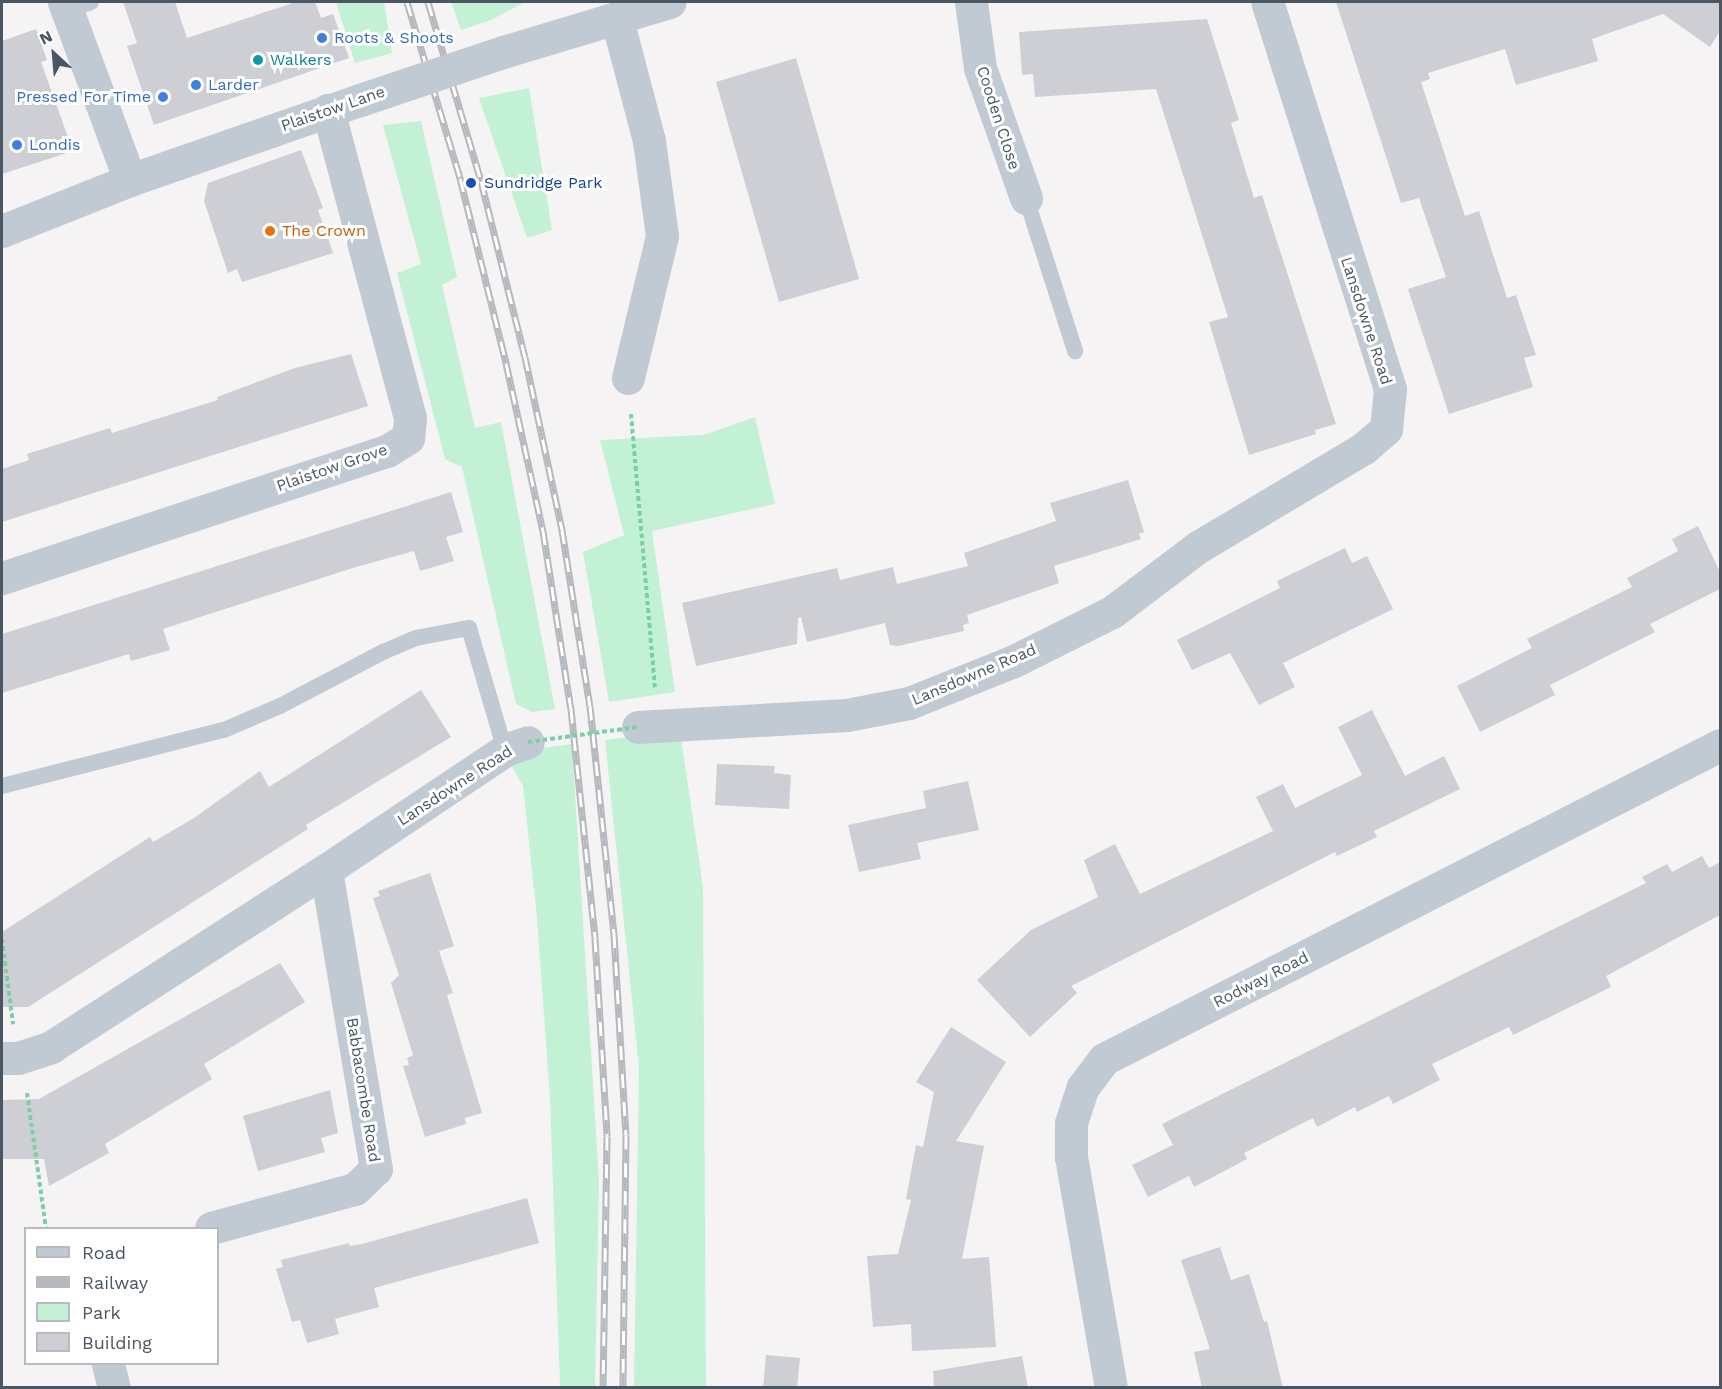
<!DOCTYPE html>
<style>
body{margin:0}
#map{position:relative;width:1722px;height:1389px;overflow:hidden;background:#f5f3f3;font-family:"Work Sans",sans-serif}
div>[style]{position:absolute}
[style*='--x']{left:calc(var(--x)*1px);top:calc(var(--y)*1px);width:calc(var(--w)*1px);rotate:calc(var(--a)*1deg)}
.green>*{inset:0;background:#c3f1d5}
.building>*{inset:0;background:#cdcfd5}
.path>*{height:4px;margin-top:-2px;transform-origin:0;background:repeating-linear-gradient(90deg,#7ad0a6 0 4.5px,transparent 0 7.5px)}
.service>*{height:16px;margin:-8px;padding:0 8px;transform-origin:8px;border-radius:8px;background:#c1cad2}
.minor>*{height:33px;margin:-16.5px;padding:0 16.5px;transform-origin:16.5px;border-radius:16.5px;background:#c1cad2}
.tertiary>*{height:33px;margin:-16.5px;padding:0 16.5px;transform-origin:16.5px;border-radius:16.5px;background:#c1cad2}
.rail>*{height:7px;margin-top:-3.5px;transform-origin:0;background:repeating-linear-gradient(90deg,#fff 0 14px,#b5b8bd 0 28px);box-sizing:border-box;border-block:2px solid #b5b8bd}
.path-bridge>*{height:4px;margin-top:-2px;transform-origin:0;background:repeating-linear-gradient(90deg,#7ad0a6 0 4.5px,transparent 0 7.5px)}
.tertiary-bridge>*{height:33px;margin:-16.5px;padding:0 16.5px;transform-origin:16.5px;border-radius:16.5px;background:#c1cad2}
.dots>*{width:16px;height:16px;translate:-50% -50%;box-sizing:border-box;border:3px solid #fff;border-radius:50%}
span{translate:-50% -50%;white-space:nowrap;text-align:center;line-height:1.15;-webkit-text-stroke:6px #fff;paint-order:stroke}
.shop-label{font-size:16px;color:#366cbe}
.left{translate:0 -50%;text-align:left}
.right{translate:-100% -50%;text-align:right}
.culture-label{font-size:16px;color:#0d838f}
.street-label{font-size:16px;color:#4a5661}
.transit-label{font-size:16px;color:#164399}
.food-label{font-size:16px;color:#c56008}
.frame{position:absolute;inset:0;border:3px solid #4a5661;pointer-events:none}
.legend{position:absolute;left:24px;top:1227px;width:195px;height:138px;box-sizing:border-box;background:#fff;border:2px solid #b7bbc0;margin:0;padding:8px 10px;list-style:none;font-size:18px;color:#4a5661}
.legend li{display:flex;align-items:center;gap:12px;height:30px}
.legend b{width:30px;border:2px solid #b7bbc0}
.north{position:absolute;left:24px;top:24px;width:60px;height:60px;-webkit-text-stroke:4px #fff;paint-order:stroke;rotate:334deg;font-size:16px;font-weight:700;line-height:24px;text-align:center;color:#4a5661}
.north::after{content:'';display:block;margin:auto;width:21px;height:27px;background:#4a5661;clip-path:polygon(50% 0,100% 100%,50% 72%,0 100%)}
</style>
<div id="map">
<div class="green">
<i style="clip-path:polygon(336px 2px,384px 2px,392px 53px,355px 63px)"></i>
<i style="clip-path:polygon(451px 2px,525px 2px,491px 20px,461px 30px)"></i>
<i style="clip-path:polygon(529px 88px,552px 230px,527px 238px,479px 98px)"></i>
<i style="clip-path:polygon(421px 121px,457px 277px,442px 285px,475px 428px,501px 422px,555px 709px,532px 712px,516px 704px,462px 467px,445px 459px,397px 273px,421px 264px,383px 125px)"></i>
<i style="clip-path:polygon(755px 417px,775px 504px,652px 531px,675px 692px,609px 702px,583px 552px,624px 535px,600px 440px,704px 435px)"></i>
<i style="clip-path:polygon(680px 731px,703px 887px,706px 1387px,634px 1387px,639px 1067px,605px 740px)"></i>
<i style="clip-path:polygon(572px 744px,599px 1181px,595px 1387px,560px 1387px,550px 1099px,537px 918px,523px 786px,509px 762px,535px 749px)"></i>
</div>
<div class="building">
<i style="clip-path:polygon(123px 2px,175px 2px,187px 38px,296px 2px,315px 2px,321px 18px,333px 14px,349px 58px,154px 125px,127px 46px,137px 43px)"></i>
<i style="clip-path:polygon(1336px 2px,1720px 2px,1720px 31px,1710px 47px,1663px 14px,1592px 39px,1598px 61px,1516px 85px,1505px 49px,1428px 73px,1430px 79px,1421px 82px,1465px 216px,1479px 211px,1507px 298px,1516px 295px,1536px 355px,1524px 358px,1533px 387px,1449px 414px,1408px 289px,1446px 277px,1419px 198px,1401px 203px)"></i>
<i style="clip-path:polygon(1207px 19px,1239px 120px,1231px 123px,1254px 198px,1262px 195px,1336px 424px,1315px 430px,1316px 434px,1249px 455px,1209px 322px,1228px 317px,1156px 89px,1035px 97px,1033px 74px,1022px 75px,1019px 32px)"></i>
<i style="clip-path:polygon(36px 29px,47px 60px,41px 62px,73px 151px,2px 174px,2px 41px)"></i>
<i style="clip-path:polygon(796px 58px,859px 279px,779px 302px,716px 82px)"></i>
<i style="clip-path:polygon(301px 150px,323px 208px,318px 210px,333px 253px,242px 282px,237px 269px,228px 273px,204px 201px,208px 183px)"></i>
<i style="clip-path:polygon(351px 354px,368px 406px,2px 522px,2px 469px,29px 460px,27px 454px,110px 428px,112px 433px,163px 417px,218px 400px,217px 397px,295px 368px)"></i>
<i style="clip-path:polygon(1128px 480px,1144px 532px,1139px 534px,1141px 539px,1054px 566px,1059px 583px,967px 615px,969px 623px,963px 625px,964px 631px,898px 646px,890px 645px,885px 623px,807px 642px,801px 617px,798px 618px,797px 644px,696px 666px,682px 603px,837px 568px,840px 580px,893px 567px,897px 584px,968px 566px,964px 553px,1056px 521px,1050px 503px)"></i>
<i style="clip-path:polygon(451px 492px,463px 532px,446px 537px,454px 561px,420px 571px,414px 551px,356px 567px,163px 629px,170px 650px,131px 661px,129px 654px,2px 693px,2px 634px)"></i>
<i style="clip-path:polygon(1698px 526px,1720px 572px,1720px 589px,1650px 624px,1655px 632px,1550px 685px,1555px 695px,1480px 732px,1457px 686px,1532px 648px,1527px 639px,1632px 587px,1627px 578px,1678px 551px,1672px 539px)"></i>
<i style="clip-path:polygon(1345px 548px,1352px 563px,1367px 556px,1393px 609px,1283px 663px,1295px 687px,1259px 705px,1230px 653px,1192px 670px,1177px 640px,1280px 588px,1277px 581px)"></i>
<i style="clip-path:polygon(421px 690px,451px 737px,306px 825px,308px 829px,28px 1007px,2px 1007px,2px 932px,150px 837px,153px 842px,194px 818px,260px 771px,269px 787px)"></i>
<i style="clip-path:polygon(1372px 710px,1405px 776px,1444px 756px,1460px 789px,1374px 831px,1377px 837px,1337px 856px,1335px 852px,1071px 986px,1077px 993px,1030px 1037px,977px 980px,1031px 930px,1098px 897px,1084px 860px,1115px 844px,1140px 894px,1273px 831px,1256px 797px,1283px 784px,1295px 808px,1362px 775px,1338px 727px)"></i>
<i style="clip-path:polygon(717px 764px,775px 766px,774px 773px,791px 775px,789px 809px,715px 805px)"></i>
<i style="clip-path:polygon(968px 781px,979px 830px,917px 843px,921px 859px,859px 872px,848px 825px,926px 808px,923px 791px)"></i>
<i style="clip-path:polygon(1702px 856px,1709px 868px,1720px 862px,1720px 915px,1606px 976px,1611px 987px,1513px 1035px,1509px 1027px,1432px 1064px,1440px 1080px,1393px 1104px,1389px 1096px,1357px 1112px,1355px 1107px,1317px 1127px,1313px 1118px,1244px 1153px,1247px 1159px,1194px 1187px,1189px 1176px,1148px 1197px,1132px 1165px,1173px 1145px,1162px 1124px,1646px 883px,1642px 877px,1667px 864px,1672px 872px)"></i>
<i style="clip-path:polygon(430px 873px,454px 946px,439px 951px,453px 993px,447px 995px,482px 1113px,465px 1118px,466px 1124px,425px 1137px,403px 1066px,409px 1065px,407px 1058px,413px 1055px,391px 983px,399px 975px,373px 898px,380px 896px,378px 891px)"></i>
<i style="clip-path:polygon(280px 963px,305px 1002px,204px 1064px,212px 1079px,105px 1144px,109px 1153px,49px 1186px,44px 1159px,2px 1159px,2px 1100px,39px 1099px)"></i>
<i style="clip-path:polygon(951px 1027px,1006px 1062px,956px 1141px,984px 1146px,962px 1259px,989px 1257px,996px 1347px,912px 1351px,911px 1324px,873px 1327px,867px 1256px,898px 1254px,911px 1200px,906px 1199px,916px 1145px,923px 1147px,934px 1092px,916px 1082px)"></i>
<i style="clip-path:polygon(330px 1090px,338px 1133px,321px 1138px,325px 1152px,258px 1171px,243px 1116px)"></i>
<i style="clip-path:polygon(527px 1198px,539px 1243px,374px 1288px,379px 1307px,335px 1319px,339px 1334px,307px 1343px,300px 1320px,292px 1322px,276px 1269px,283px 1267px,281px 1260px,349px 1243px,350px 1246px,362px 1244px)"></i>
<i style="clip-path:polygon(1220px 1247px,1231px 1280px,1249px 1274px,1264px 1322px,1267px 1321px,1283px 1388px,1202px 1388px,1194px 1352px,1210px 1349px,1181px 1260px)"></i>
<i style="clip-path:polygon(766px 1355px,800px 1358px,797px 1388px,763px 1388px)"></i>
<i style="clip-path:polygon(1022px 1356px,1028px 1388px,934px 1388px,933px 1371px)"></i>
</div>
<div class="path">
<i style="--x:631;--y:414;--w:277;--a:85"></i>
<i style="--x:2;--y:939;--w:86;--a:82.6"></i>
<i style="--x:27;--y:1093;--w:136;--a:82"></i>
</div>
<div class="service">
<i style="--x:67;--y:10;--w:25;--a:-18"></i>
<i style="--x:1026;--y:198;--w:161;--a:72.2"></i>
<i style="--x:2;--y:786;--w:229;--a:-14.2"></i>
<i style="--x:224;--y:730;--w:61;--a:-23.2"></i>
<i style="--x:280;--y:706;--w:116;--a:-27.7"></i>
<i style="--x:383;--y:652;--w:36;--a:-23"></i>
<i style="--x:416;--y:638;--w:54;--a:-10.7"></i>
<i style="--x:469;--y:628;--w:127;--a:73.6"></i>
</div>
<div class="minor">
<i style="--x:64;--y:2;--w:190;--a:69.7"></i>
<i style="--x:971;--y:2;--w:67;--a:82.2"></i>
<i style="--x:980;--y:68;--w:138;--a:70.5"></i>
<i style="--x:617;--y:19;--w:126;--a:75.3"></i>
<i style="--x:649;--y:141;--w:96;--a:82.2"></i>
<i style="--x:662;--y:236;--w:146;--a:103.5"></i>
<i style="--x:2;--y:578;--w:405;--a:-18.3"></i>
<i style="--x:387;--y:451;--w:25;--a:-32"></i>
<i style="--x:408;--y:438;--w:20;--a:-84"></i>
<i style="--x:410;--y:418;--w:319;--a:-104.9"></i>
<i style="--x:638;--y:727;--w:209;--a:-3.3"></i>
<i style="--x:847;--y:715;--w:63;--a:-11"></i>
<i style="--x:909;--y:703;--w:113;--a:-21.8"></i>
<i style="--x:1014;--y:661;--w:110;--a:-26.6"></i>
<i style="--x:1112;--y:612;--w:108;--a:-37.1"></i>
<i style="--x:1198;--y:547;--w:193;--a:-30.8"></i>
<i style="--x:1364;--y:448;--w:29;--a:-41"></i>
<i style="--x:1386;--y:429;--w:40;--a:-84.3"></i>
<i style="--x:1390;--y:389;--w:406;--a:-107.6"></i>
<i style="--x:2;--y:1058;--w:16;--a:0"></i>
<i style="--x:18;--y:1058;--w:35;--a:-18"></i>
<i style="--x:51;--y:1047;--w:327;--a:-32.8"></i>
<i style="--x:326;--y:870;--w:216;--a:-33.8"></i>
<i style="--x:505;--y:750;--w:24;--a:-19"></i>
<i style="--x:211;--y:1228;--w:149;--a:-15.2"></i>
<i style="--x:355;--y:1189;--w:29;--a:-44"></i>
<i style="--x:376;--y:1169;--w:303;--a:-99.5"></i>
<i style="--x:108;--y:1364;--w:25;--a:76"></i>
<i style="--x:1111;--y:1388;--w:234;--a:-99.8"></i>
<i style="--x:1071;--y:1157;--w:34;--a:-90"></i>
<i style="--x:1071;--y:1123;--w:38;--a:-72"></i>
<i style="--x:1083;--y:1087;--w:35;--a:-53"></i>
<i style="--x:1104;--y:1059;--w:691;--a:-27.01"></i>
</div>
<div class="tertiary">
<i style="--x:503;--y:52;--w:174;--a:-16.7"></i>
<i style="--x:2;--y:231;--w:138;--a:-21.7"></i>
<i style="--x:130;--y:180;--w:244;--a:-19.2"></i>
</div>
<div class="rail">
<i style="--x:407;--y:2;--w:184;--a:73.2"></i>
<i style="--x:460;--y:178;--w:191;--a:76"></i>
<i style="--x:506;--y:363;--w:172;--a:77.6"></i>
<i style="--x:543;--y:531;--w:180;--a:81.1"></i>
<i style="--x:571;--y:709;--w:230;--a:84"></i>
<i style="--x:595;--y:938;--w:198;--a:86.5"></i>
<i style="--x:607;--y:1136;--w:252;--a:90.9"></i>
<i style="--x:428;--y:2;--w:187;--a:73.5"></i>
<i style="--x:481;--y:181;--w:181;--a:76"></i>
<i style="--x:525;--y:357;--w:177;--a:77.9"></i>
<i style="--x:562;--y:530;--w:178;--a:81"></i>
<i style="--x:590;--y:706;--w:229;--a:84"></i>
<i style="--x:614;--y:934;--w:201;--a:86.6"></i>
<i style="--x:626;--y:1135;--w:253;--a:90.7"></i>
</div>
<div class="path-bridge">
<i style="--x:528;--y:742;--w:111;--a:-7.8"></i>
</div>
<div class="tertiary-bridge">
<i style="--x:360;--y:100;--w:151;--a:-18.6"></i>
</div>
<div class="dots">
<i style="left:322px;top:38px;background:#3f7fe0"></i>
<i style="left:258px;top:60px;background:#0f9aa8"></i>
<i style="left:196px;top:85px;background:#3f7fe0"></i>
<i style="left:163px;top:97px;background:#3f7fe0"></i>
<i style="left:17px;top:145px;background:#3f7fe0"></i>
<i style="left:471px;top:183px;background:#1a4fb4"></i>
<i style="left:270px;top:231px;background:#e8710a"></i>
</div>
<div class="shop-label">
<span class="left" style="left:334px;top:38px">Roots &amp; Shoots</span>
<span class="left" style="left:208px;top:85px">Larder</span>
<span class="right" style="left:151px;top:97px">Pressed For Time</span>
<span class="left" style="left:29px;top:145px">Londis</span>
</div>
<div class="culture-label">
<span class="left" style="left:270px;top:60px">Walkers</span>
</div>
<div class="street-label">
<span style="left:333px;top:109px;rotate:-19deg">Plaistow Lane</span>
<span style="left:998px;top:118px;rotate:72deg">Cooden Close</span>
<span style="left:1366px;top:321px;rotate:72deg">Lansdowne Road</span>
<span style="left:332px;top:468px;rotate:-19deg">Plaistow Grove</span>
<span style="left:974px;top:675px;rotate:-23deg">Lansdowne Road</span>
<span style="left:455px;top:786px;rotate:-33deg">Lansdowne Road</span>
<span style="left:1261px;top:980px;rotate:-27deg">Rodway Road</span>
<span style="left:363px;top:1090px;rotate:81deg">Babbacombe Road</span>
</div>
<div class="transit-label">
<span class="left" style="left:484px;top:183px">Sundridge Park</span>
</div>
<div class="food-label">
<span class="left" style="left:282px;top:231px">The Crown</span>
</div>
<div class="frame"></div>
<ul class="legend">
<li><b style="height:8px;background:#c1cad2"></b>Road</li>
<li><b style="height:8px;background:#b5b8bd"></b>Railway</li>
<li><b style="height:16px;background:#c3f1d5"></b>Park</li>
<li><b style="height:16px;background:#cdcfd5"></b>Building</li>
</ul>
<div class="north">N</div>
</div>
